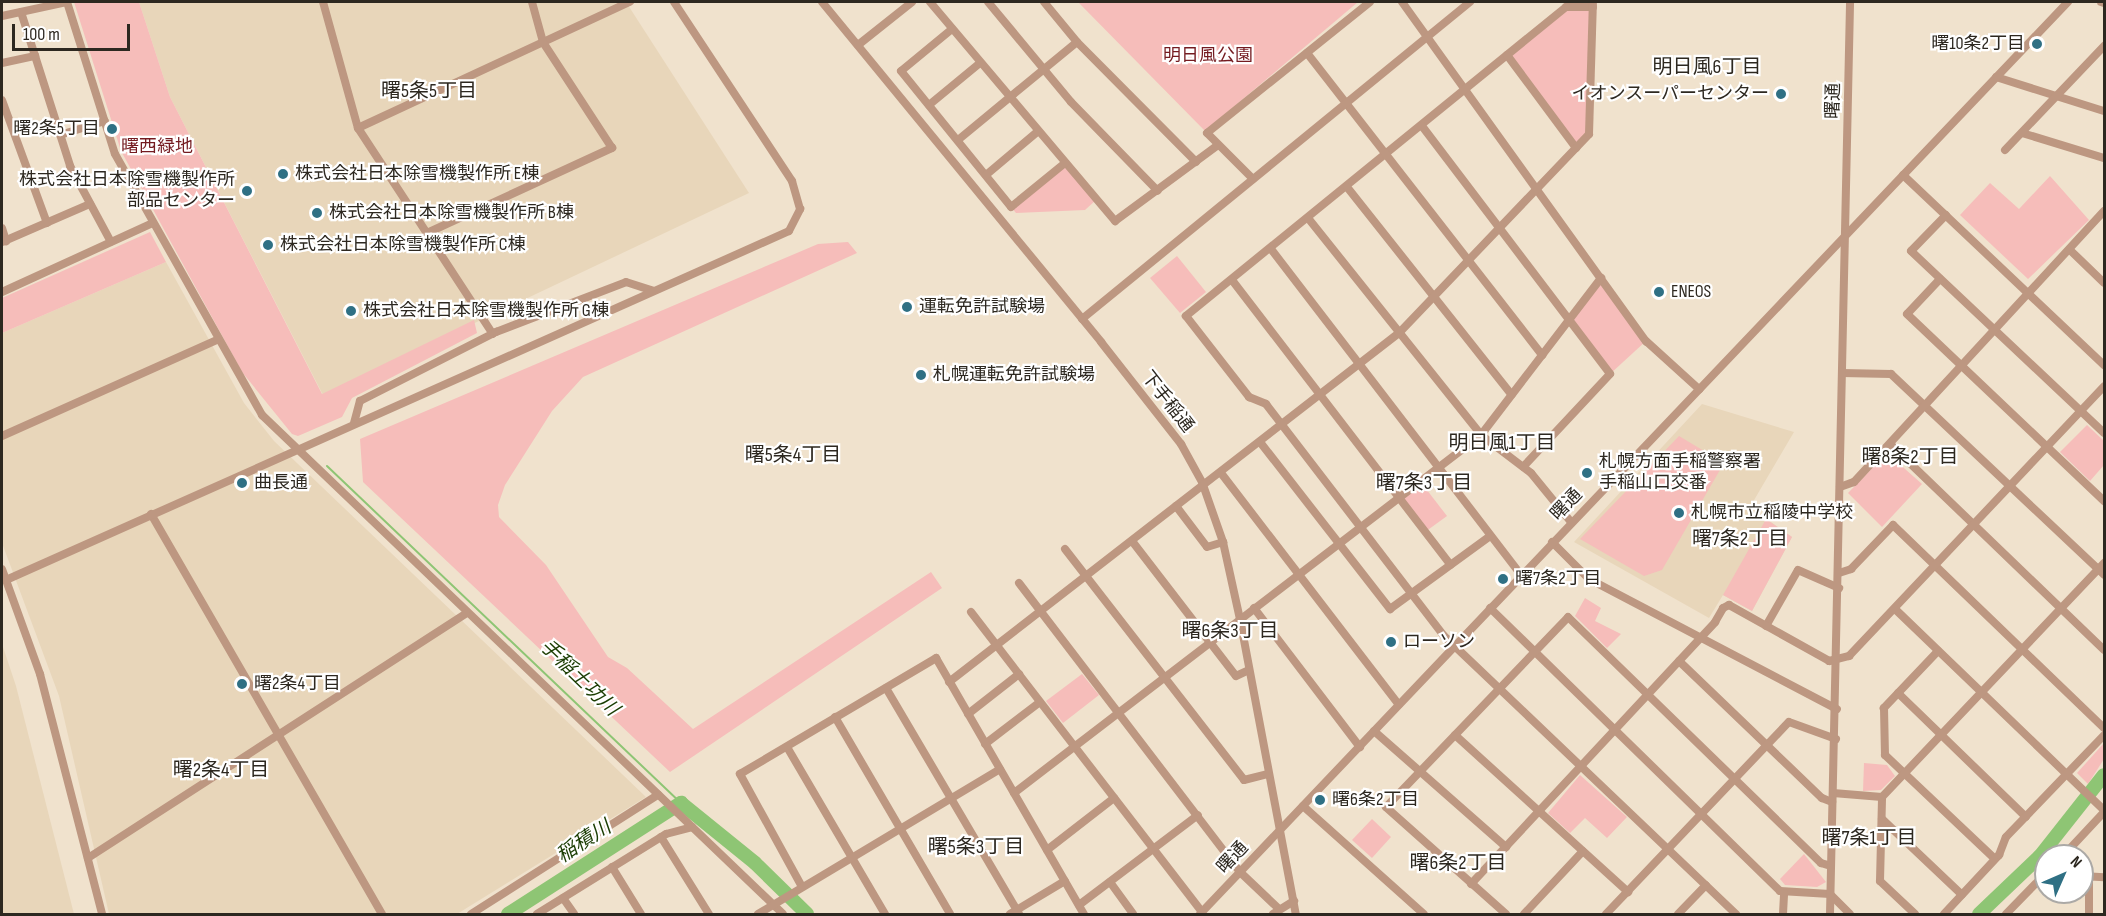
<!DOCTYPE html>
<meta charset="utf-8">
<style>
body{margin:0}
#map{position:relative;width:2106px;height:916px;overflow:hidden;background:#f0e2cd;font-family:"Sofia Sans Condensed","Noto Sans JP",sans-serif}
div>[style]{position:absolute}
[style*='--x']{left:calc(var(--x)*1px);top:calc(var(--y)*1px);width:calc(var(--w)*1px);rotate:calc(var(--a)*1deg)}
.built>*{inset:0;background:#e8d6ba}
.green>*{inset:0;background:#f6bdba}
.stream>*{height:2px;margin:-1px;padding:0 1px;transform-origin:1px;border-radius:1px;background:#8ec574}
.river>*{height:14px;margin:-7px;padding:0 7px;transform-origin:7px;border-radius:7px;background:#8ec574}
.minor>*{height:8px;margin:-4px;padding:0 4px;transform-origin:4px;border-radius:4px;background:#bd9781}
.dots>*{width:16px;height:16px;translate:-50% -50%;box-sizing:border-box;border:3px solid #fff;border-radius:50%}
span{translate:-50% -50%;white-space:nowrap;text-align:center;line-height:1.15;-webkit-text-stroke:4.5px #fff;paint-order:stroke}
.poi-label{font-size:18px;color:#2d2820}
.right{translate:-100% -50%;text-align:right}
.left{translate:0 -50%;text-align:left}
.park-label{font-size:18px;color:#741b20}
.street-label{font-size:18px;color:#2d2820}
.neighbourhood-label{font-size:20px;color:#2d2820}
.water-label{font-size:20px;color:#1a3c02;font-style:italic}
.frame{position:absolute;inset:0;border:3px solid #2d2820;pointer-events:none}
.north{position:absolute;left:2034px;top:844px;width:60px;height:60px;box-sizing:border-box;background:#fff;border:2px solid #aba9a6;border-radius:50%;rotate:45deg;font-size:16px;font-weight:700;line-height:24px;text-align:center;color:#2d2820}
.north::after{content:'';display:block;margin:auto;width:21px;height:27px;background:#2f7084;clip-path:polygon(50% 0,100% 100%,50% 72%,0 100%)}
.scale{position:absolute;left:12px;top:24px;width:118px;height:27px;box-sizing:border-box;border:3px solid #2d2820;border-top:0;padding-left:8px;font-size:18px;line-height:21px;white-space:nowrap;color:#2d2820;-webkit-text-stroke:4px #fff;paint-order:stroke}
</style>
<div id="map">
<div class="built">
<i style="clip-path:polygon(139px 2px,626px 2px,749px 193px,323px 395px,170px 97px)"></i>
<i style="clip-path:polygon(166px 262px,244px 403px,274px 441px,646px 797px,457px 914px,109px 914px,59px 696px,2px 543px,2px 333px)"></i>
<i style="clip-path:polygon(1702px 404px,1794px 432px,1750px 507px,1792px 537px,1752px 611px,1723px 595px,1709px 618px,1574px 542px)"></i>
<i style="clip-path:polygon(2px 644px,16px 686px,74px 914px,2px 914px)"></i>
</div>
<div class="green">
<i style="clip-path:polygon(74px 2px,139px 2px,170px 97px,322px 394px,474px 320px,477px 333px,352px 398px,342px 417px,298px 436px,292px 434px,242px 372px,121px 151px)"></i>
<i style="clip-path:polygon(1078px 2px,1358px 2px,1205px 131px)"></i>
<i style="clip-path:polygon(1566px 7px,1593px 7px,1589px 134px,1576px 148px,1507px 55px)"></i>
<i style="clip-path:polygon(1065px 163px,1096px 200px,1085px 210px,1016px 213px,1011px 207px)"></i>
<i style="clip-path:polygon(2050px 176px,2089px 220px,2028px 279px,1960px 215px,1990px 183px,2019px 209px)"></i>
<i style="clip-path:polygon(150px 232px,166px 262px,2px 333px,2px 298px)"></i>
<i style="clip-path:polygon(848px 242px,857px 253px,583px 377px,552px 411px,505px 485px,498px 505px,499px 517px,546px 565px,608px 657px,627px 668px,693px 729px,931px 572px,942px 588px,670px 772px,363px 482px,360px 439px,818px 244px)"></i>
<i style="clip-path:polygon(1177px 256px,1206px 292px,1180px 313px,1150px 278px)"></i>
<i style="clip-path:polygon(1601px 278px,1646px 341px,1610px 374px,1569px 319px)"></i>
<i style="clip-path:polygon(2087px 425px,2104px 441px,2104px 465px,2090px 481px,2060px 452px)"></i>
<i style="clip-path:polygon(1679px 436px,1724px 463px,1662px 570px,1644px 576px,1580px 539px)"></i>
<i style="clip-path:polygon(1887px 453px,1922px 484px,1882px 527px,1848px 493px)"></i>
<i style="clip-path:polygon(1420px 481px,1447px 516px,1425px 532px,1398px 497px)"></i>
<i style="clip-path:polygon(1766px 519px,1792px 537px,1752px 611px,1723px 595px)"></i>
<i style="clip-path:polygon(1585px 598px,1601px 608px,1595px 621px,1621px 634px,1607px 648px,1575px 616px)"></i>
<i style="clip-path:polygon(1082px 674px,1099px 695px,1063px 723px,1046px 701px)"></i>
<i style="clip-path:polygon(2104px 743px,2104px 759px,2088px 784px,2077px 773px)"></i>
<i style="clip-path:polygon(1864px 763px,1887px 765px,1895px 776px,1881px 790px,1863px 791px)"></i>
<i style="clip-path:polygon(1580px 775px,1627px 817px,1607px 838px,1585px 818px,1570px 833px,1548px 813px)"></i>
<i style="clip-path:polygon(1372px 819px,1391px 837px,1372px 858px,1352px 840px)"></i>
<i style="clip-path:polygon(1804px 854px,1826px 882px,1817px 887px,1785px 885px,1780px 879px)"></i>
</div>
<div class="stream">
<i style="--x:327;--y:466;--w:489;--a:43.6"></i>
</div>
<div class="river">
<i style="--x:508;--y:914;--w:206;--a:-32.7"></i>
<i style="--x:681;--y:803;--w:95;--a:39"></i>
<i style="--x:755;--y:863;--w:73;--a:44.4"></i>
<i style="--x:1979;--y:914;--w:84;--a:-43.6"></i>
<i style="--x:2040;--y:856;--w:103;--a:-51.7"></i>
</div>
<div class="minor">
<i style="--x:67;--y:2;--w:159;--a:72.5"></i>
<i style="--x:115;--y:154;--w:300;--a:60.6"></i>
<i style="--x:262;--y:415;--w:721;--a:43.76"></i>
<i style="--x:323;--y:2;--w:131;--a:74.5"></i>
<i style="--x:358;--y:128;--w:246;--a:56.8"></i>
<i style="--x:822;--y:2;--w:440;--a:50.6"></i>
<i style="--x:1101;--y:342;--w:130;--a:51.9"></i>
<i style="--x:1181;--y:444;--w:43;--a:61.1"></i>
<i style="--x:1202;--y:482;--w:64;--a:70.7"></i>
<i style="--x:1223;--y:542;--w:79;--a:77.6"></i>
<i style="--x:1240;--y:619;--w:300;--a:79.3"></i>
<i style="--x:930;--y:2;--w:287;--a:49.8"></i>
<i style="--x:1115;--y:221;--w:128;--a:-36.4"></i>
<i style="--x:988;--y:2;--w:130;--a:50.3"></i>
<i style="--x:1071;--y:102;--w:124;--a:45.7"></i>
<i style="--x:1044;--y:2;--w:52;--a:50.5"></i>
<i style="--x:1077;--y:42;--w:169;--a:45.2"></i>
<i style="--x:1402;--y:2;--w:418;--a:54.3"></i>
<i style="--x:1646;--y:341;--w:72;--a:42.2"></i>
<i style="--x:2101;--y:2;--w:3;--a:18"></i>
<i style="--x:1593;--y:7;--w:27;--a:180"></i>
<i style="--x:1566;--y:7;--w:490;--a:140.9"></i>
<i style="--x:1186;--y:316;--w:103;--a:52.1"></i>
<i style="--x:1249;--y:397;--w:18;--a:22"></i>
<i style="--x:1266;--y:404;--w:291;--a:52.5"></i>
<i style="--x:1443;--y:635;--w:405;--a:43.6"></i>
<i style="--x:21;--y:12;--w:162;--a:72.3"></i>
<i style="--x:70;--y:166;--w:86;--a:61.7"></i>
<i style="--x:2;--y:16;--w:66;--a:-12.2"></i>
<i style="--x:952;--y:29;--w:66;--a:140.5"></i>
<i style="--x:901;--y:71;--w:175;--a:51"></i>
<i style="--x:1011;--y:207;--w:70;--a:-39.2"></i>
<i style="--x:858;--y:45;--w:69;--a:-38.5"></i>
<i style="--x:1307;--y:53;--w:383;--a:52.1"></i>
<i style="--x:1507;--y:55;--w:116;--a:53.4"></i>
<i style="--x:2;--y:63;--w:34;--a:-12"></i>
<i style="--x:1996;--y:77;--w:113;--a:17.5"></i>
<i style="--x:2;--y:100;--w:131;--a:69.9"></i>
<i style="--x:929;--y:105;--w:66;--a:-39.5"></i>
<i style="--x:1422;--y:126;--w:311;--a:52.8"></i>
<i style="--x:1610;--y:374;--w:127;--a:133.1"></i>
<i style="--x:358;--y:128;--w:300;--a:-24.9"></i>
<i style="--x:2022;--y:133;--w:86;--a:17"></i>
<i style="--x:60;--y:135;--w:47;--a:-17.3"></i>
<i style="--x:958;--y:140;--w:154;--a:-39.5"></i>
<i style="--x:2005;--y:150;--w:144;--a:-46.4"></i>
<i style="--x:986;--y:175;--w:67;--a:-40.1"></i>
<i style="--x:1903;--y:175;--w:277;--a:43.4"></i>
<i style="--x:1253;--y:179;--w:65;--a:-135"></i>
<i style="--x:1207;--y:133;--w:209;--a:-38.8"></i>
<i style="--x:1347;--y:187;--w:265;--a:51.6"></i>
<i style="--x:1946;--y:215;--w:50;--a:134.2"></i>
<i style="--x:1911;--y:251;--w:265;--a:43.3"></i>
<i style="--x:1308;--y:218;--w:278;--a:51.4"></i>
<i style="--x:1481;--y:435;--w:63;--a:37.2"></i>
<i style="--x:1531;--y:473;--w:63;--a:50.8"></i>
<i style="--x:2;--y:228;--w:14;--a:73"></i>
<i style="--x:427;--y:233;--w:204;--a:-24.7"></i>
<i style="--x:612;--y:148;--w:126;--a:-123.1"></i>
<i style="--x:543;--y:42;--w:41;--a:-105.4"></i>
<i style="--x:2;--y:242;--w:96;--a:-23.4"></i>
<i style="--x:1271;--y:249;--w:411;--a:52.5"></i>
<i style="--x:2070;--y:250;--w:47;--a:44.1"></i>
<i style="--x:1940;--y:279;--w:48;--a:133.3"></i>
<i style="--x:1907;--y:314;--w:272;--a:43.5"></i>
<i style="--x:1232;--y:280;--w:359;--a:52.5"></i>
<i style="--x:2;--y:292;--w:166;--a:-24.6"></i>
<i style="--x:1082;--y:319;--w:501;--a:-39.25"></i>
<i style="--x:1842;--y:373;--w:49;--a:1.2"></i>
<i style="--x:1891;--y:374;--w:293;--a:43.3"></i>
<i style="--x:354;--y:423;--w:23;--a:-75"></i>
<i style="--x:360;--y:401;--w:153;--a:-26.9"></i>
<i style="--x:496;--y:332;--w:139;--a:-21"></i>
<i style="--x:626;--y:282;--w:28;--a:18"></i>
<i style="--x:2;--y:436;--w:235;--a:-24.1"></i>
<i style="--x:1260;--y:442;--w:212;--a:52.1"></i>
<i style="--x:1390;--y:609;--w:124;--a:-36.1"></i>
<i style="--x:1890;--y:444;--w:297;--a:43.9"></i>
<i style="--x:1221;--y:473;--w:292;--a:52.5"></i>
<i style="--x:1840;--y:487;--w:15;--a:-20"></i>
<i style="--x:1854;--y:482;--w:369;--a:-47.3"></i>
<i style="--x:1176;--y:506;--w:51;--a:52.9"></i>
<i style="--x:1207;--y:547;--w:17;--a:-17"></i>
<i style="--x:151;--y:514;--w:462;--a:60"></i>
<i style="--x:1132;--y:541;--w:170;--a:52.4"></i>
<i style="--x:1236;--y:676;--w:14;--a:-25"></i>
<i style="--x:1552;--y:542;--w:52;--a:45"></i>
<i style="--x:1589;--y:579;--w:280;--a:27.7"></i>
<i style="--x:1065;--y:549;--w:292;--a:52.2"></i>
<i style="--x:1244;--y:780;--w:25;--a:-14"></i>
<i style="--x:2;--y:569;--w:112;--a:70.1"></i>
<i style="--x:40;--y:674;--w:248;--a:75.5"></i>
<i style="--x:1839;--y:573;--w:13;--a:-18"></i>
<i style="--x:1851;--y:569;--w:61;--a:-46.3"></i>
<i style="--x:1893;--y:525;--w:293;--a:43.9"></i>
<i style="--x:6;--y:580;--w:857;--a:-24.02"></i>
<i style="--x:789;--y:231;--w:25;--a:-63"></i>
<i style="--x:800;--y:209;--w:29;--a:-106"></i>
<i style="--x:792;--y:181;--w:214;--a:-123.4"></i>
<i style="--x:1019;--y:583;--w:364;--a:52.6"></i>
<i style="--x:1240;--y:872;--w:54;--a:43.5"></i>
<i style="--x:1254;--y:608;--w:175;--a:52.7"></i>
<i style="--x:1490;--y:608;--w:405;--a:44.3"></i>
<i style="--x:1780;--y:891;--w:50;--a:3.4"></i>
<i style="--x:1830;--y:894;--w:28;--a:45"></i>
<i style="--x:1895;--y:609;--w:290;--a:43.9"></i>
<i style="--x:971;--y:612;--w:379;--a:52.4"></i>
<i style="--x:1766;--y:626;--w:64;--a:-60.3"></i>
<i style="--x:1798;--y:570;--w:45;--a:23.7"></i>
<i style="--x:1938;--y:651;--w:79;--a:133.5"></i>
<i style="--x:1884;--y:708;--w:47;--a:88.8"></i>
<i style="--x:1885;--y:755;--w:151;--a:43.4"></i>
<i style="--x:1679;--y:661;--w:198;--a:43.8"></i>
<i style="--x:1822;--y:798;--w:11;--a:22"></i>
<i style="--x:949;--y:682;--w:569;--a:-37.8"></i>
<i style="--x:1399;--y:333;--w:275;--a:-46.3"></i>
<i style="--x:1589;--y:134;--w:132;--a:-88.3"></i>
<i style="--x:886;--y:688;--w:262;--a:59.5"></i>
<i style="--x:1898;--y:693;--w:178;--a:44.1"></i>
<i style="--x:968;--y:714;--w:65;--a:-38.1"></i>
<i style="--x:835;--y:717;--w:228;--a:59.7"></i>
<i style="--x:1374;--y:731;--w:176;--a:41.3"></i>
<i style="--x:1455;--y:735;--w:234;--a:42.2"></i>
<i style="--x:985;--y:744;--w:69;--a:-37.4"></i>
<i style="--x:787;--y:747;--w:194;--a:59.6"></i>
<i style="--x:1014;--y:793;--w:588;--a:-37.47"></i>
<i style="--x:1481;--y:435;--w:198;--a:-52.6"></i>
<i style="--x:1833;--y:793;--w:49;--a:4.7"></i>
<i style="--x:1303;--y:806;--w:162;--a:41.8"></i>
<i style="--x:1882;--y:819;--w:110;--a:43.5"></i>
<i style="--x:661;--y:837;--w:91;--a:58.1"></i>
<i style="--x:1047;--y:850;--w:85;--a:-37.8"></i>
<i style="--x:2063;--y:856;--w:60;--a:-47"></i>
<i style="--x:88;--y:858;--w:450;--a:-32.9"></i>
<i style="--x:612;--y:867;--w:55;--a:58.3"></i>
<i style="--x:2082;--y:876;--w:22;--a:3"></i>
<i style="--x:1110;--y:882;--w:39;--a:54"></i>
<i style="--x:1471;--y:884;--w:358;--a:-47"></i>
<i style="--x:1715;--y:622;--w:16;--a:-60"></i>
<i style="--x:1723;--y:608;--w:7;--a:-27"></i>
<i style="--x:1729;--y:605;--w:115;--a:29.2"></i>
<i style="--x:1829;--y:661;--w:21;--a:-14"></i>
<i style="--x:1849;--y:656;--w:371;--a:-46.6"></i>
<i style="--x:801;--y:885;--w:127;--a:-118.8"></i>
<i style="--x:740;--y:774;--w:228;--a:-30.6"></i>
<i style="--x:936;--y:658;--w:296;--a:60"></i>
<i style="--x:563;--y:898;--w:19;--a:55"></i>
<i style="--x:1079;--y:905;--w:149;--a:-37.1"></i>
<i style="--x:471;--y:914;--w:222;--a:-32.5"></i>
<i style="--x:537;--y:914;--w:152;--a:-31.8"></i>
<i style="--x:666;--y:834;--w:27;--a:-15"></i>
<i style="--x:758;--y:914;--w:282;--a:-30.9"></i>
<i style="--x:1010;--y:914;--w:64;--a:-31"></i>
<i style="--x:1200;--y:914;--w:1259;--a:-46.42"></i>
<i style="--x:1273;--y:914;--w:25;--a:-32"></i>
<i style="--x:1506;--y:914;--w:161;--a:-138.3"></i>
<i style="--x:1386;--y:807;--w:263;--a:-46.2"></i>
<i style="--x:1568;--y:617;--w:353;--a:44.2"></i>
<i style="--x:1821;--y:863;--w:10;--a:17"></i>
<i style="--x:1524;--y:914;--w:86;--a:-46.9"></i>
<i style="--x:1606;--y:914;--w:265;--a:-46.4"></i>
<i style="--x:1789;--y:722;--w:50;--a:19.9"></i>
<i style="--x:1678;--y:914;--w:40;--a:-46"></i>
<i style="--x:1783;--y:914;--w:21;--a:-87"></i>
<i style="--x:1830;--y:914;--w:912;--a:-88.74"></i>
<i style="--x:1915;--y:914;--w:48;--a:-136.7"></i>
<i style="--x:1880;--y:881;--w:84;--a:-88.6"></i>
<i style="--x:1882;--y:797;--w:323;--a:-46.5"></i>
<i style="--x:1944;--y:914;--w:81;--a:-47"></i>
<i style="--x:1999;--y:855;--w:19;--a:-69"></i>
<i style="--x:2006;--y:837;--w:141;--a:-46.1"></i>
<i style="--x:2006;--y:914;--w:57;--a:-45.7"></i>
<i style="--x:2089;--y:914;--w:38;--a:-90"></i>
</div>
<div class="dots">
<i style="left:2037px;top:44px;background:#2f7084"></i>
<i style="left:1781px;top:94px;background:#2f7084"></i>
<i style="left:112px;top:129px;background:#2f7084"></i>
<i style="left:283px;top:174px;background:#2f7084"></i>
<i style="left:247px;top:191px;background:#2f7084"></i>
<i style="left:317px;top:213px;background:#2f7084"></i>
<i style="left:268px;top:245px;background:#2f7084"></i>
<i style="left:1659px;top:292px;background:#2f7084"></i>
<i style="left:907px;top:307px;background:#2f7084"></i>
<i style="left:351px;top:311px;background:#2f7084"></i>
<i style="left:921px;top:375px;background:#2f7084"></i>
<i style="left:1587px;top:473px;background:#2f7084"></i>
<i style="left:242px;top:483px;background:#2f7084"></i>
<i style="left:1679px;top:513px;background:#2f7084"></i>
<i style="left:1503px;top:579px;background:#2f7084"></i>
<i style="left:1391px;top:642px;background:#2f7084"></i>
<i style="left:242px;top:684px;background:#2f7084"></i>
<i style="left:1320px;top:800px;background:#2f7084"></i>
</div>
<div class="poi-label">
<span class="right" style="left:2025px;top:44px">曙10条2丁目</span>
<span class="right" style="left:1769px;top:94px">イオンスーパーセンター</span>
<span class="right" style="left:100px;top:129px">曙2条5丁目</span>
<span class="left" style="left:295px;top:174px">株式会社日本除雪機製作所 E棟</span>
<span class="right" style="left:235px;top:191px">株式会社日本除雪機製作所<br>部品センター</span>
<span class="left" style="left:329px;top:213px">株式会社日本除雪機製作所 B棟</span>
<span class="left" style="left:280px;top:245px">株式会社日本除雪機製作所 C棟</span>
<span class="left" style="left:1671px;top:292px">ENEOS</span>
<span class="left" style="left:919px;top:307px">運転免許試験場</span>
<span class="left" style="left:363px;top:311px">株式会社日本除雪機製作所 G棟</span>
<span class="left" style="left:933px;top:375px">札幌運転免許試験場</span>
<span class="left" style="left:1599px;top:473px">札幌方面手稲警察署<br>手稲山口交番</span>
<span class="left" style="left:254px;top:483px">曲長通</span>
<span class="left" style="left:1691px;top:513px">札幌市立稲陵中学校</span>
<span class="left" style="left:1515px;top:579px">曙7条2丁目</span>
<span class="left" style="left:1403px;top:642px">ローソン</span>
<span class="left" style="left:254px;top:684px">曙2条4丁目</span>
<span class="left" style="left:1332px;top:800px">曙6条2丁目</span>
</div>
<div class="park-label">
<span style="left:1208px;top:56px">明日風公園</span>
<span style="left:157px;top:147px">曙西緑地</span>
</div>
<div class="street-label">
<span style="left:1834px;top:101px;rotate:-89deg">曙通</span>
<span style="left:1167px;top:402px;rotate:52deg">下手稲通</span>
<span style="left:1567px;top:505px;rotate:-46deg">曙通</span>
<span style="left:1233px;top:858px;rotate:-47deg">曙通</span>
</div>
<div class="neighbourhood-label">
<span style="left:1707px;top:67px">明日風6丁目</span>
<span style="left:429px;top:91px">曙5条5丁目</span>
<span style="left:1502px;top:443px">明日風1丁目</span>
<span style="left:793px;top:455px">曙5条4丁目</span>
<span style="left:1910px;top:457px">曙8条2丁目</span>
<span style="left:1424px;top:483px">曙7条3丁目</span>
<span style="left:1740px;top:539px">曙7条2丁目</span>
<span style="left:1230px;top:631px">曙6条3丁目</span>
<span style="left:221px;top:770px">曙2条4丁目</span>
<span style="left:1869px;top:838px">曙7条1丁目</span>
<span style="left:976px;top:847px">曙5条3丁目</span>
<span style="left:1458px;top:863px">曙6条2丁目</span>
</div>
<div class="water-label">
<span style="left:579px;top:678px;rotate:44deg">手稲土功川</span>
<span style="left:584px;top:842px;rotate:-33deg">稲積川</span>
</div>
<div class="frame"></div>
<div class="north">N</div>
<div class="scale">100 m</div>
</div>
